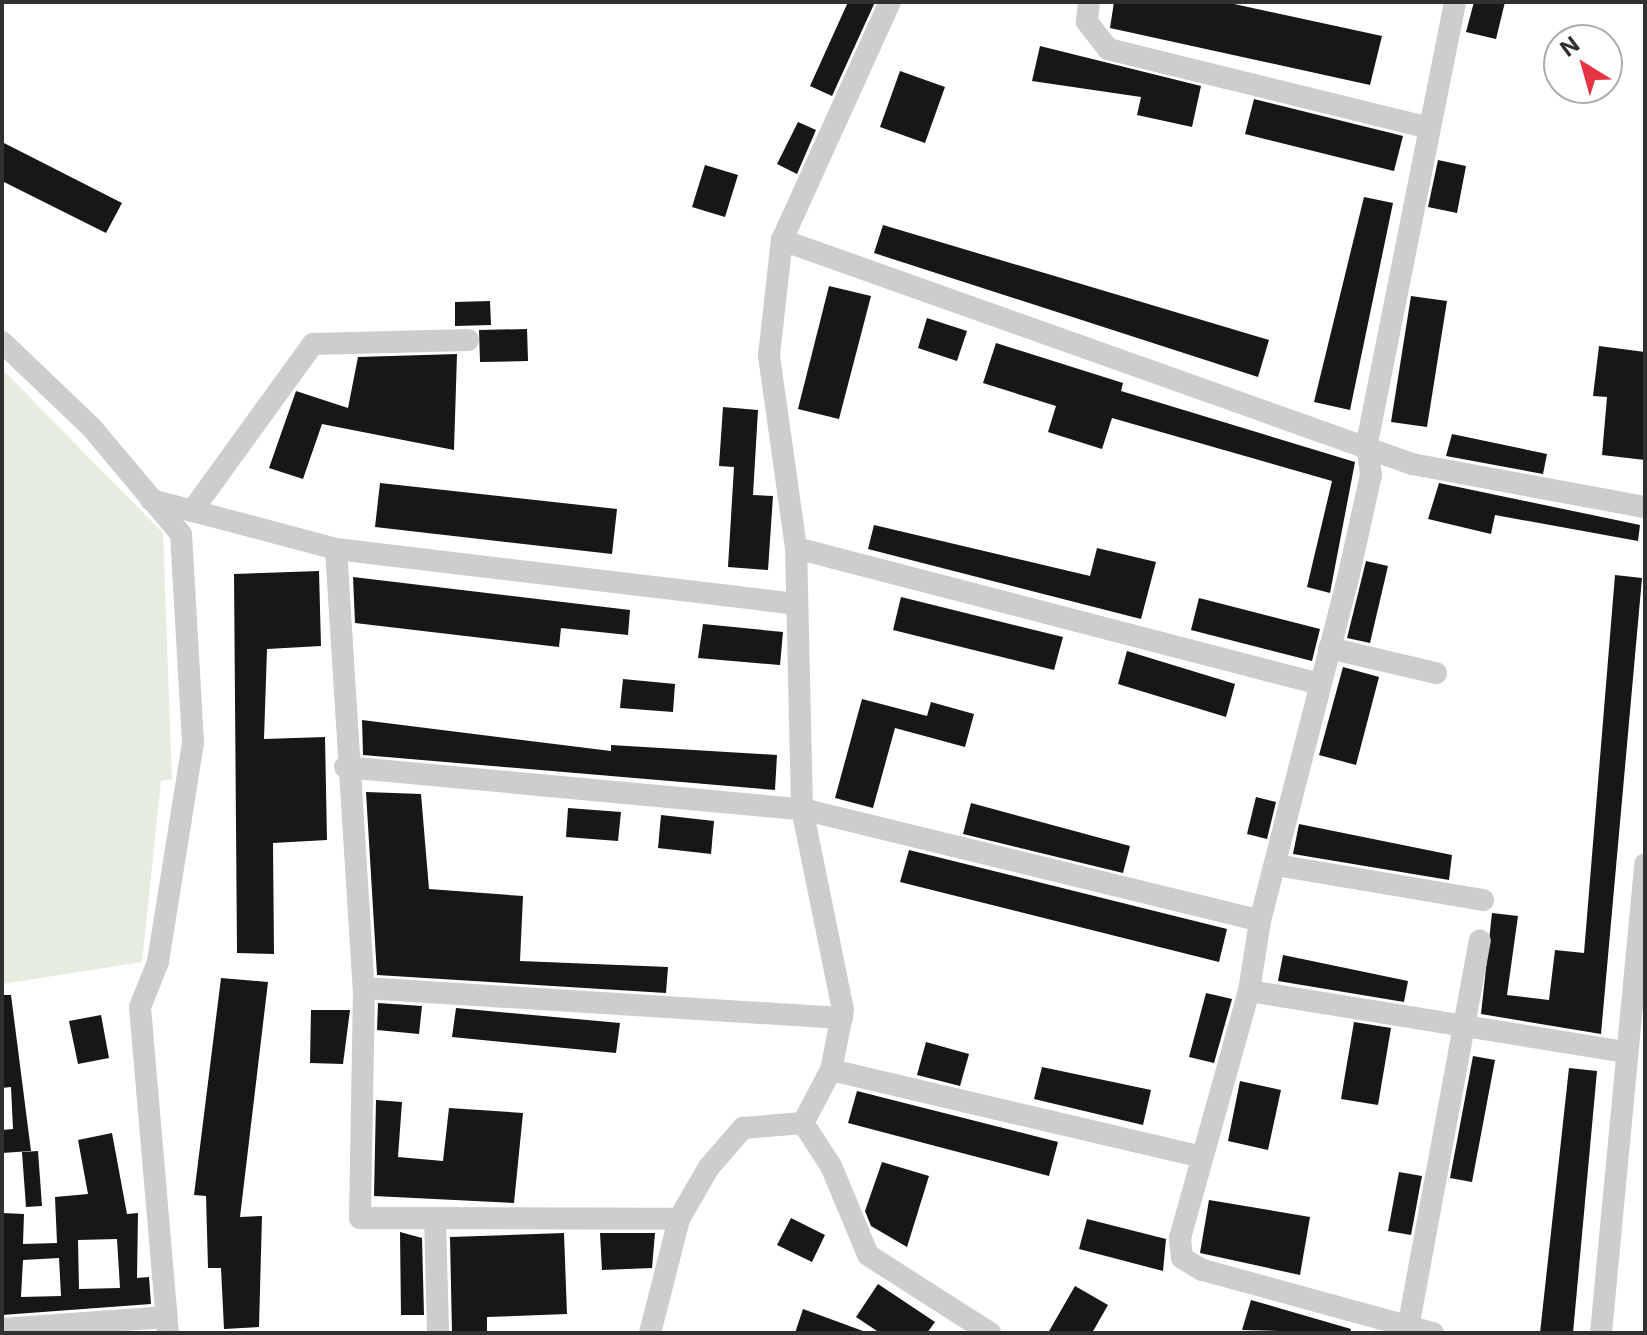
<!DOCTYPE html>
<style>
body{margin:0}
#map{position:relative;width:1647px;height:1335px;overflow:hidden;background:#fff;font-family:Inter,sans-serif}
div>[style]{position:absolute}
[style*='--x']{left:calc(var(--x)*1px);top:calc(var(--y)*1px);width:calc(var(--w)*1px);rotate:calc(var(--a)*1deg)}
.green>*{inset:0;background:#e6edde}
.building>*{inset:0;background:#171717}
.minor>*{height:22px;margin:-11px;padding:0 11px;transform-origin:11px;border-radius:11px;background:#cdcdcd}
span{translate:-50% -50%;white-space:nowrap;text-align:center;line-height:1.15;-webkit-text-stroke:8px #fff;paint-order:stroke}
.frame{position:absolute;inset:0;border:4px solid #303030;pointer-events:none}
.north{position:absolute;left:1543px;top:24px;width:80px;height:80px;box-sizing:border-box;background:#fff;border:2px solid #acacac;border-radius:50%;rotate:323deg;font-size:22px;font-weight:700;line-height:32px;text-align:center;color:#303030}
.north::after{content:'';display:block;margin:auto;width:28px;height:36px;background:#e53443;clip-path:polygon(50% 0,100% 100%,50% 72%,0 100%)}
</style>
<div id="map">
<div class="green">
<i style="clip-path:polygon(2px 369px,163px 533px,172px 779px,161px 781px,142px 962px,2px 984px)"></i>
</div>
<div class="building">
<i style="clip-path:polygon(848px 2px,875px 2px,832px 96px,810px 86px)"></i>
<i style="clip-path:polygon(1114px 2px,1225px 2px,1382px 36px,1370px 85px,1110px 28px)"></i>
<i style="clip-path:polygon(1474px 2px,1505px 2px,1496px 39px,1466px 32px)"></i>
<i style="clip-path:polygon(1040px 46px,1201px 86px,1192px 127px,1137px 115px,1141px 97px,1032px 81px)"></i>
<i style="clip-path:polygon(900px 71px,945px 87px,925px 143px,880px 127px)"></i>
<i style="clip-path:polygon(1254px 99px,1403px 136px,1394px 171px,1245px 134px)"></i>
<i style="clip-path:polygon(798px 122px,816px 130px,797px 174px,777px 164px)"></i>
<i style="clip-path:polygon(2px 142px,122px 203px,106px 233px,2px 181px)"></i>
<i style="clip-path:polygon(1438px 160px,1466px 166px,1457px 213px,1428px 207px)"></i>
<i style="clip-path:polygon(705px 165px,738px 175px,725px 217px,692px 207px)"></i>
<i style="clip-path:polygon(1364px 197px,1393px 203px,1350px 410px,1314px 402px)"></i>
<i style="clip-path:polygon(883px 225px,1269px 340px,1258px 377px,874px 253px)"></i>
<i style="clip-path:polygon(829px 286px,871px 296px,839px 419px,798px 409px)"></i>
<i style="clip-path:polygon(1411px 296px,1447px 301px,1427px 427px,1391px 422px)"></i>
<i style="clip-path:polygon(490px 301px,491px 325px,455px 326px,455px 302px)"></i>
<i style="clip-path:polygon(927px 318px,967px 331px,957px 361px,918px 348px)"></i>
<i style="clip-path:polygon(527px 329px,528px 361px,480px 362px,479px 330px)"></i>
<i style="clip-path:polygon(996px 343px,1123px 383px,1121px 391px,1355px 462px,1330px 593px,1307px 587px,1332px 481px,1112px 418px,1102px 449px,1048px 432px,1056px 406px,983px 383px)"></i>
<i style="clip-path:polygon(1599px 346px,1645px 352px,1645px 460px,1602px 455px,1607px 397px,1593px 396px)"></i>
<i style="clip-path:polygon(457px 354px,454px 450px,322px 424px,303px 479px,269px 468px,296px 391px,348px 408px,358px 357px)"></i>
<i style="clip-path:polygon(723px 407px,758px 410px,753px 495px,773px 496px,768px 570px,728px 567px,734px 467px,719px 466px)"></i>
<i style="clip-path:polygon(1452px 434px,1547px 454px,1543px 474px,1446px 456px)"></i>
<i style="clip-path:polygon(380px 483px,617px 509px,612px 554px,375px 527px)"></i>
<i style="clip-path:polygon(1439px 483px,1640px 525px,1638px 541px,1495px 515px,1491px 534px,1428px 519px)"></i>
<i style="clip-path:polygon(874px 525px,1090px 576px,1097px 548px,1156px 562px,1141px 619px,868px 549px)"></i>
<i style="clip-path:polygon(1366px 561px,1388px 566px,1370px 643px,1347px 638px)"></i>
<i style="clip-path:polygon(319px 571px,321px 646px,267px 649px,264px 739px,325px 737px,327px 840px,273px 843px,274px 954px,237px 953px,234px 574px)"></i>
<i style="clip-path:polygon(1615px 575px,1642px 578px,1601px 1034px,1481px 1014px,1492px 913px,1518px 916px,1507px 995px,1549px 1000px,1555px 950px,1584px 953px)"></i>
<i style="clip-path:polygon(353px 577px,630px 610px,628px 635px,561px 628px,559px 647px,355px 623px)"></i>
<i style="clip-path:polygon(901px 597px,1063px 637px,1054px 670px,893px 630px)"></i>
<i style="clip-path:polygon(1199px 598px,1320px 629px,1312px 661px,1191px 630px)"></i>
<i style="clip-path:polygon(703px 624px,783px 632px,780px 665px,698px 658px)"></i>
<i style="clip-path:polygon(1127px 651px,1235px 684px,1226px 717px,1118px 684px)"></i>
<i style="clip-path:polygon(1343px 667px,1379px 677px,1356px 765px,1319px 755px)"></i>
<i style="clip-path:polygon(623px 679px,675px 684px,673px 712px,620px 708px)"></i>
<i style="clip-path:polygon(862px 699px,927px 716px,931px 702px,974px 714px,965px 747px,895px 728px,873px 808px,835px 798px)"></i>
<i style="clip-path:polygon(362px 720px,611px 751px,611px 745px,777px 755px,775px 790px,363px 755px)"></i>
<i style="clip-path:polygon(366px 792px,421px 794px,429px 889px,523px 896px,520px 961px,668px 967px,666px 993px,377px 975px)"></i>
<i style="clip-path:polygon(1256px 797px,1276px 802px,1267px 839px,1247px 834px)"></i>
<i style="clip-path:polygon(971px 803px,1130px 846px,1123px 873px,963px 834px)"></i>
<i style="clip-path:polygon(568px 808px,621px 812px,618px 841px,566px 837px)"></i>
<i style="clip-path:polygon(661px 815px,714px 821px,711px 854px,658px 848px)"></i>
<i style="clip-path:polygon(1299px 824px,1452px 855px,1449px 880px,1293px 854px)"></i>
<i style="clip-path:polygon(909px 850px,1227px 929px,1219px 962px,900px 882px)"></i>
<i style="clip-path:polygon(1283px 955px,1408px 981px,1404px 1002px,1278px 981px)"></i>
<i style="clip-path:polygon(221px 978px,268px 982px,240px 1217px,262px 1216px,259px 1327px,224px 1329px,221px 1268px,208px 1268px,206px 1196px,194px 1195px)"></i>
<i style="clip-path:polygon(1206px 993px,1232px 999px,1214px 1063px,1189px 1057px)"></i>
<i style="clip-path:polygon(2px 995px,11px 995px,31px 1151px,2px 1153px,2px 1130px,13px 1129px,11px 1087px,2px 1088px)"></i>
<i style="clip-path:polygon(378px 1003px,422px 1006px,419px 1034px,377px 1030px)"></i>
<i style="clip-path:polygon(456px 1008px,620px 1023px,616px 1053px,452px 1037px)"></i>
<i style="clip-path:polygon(311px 1010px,350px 1010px,343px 1064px,310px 1063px)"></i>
<i style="clip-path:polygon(101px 1015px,109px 1058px,78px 1064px,69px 1021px)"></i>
<i style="clip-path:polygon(1354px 1022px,1391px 1028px,1378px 1105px,1341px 1099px)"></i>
<i style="clip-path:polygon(926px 1042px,969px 1054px,960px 1086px,917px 1075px)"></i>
<i style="clip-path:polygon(1473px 1056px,1495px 1060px,1472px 1182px,1450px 1178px)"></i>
<i style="clip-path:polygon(1042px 1067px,1151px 1090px,1143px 1125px,1034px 1099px)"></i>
<i style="clip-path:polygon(1569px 1068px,1597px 1071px,1573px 1333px,1540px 1333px)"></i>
<i style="clip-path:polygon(1240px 1081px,1281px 1090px,1268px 1150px,1228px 1141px)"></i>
<i style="clip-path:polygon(857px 1091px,1058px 1142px,1049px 1176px,848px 1123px)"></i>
<i style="clip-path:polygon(376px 1100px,402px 1102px,398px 1157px,443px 1161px,449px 1108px,523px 1113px,514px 1203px,374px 1196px)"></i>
<i style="clip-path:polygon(evenodd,112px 1133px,127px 1214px,138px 1213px,137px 1278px,149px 1277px,151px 1304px,2px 1315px,2px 1213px,24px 1214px,23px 1244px,57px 1243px,55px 1197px,88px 1194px,78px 1140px,112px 1133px,117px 1239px,120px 1288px,79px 1289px,78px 1240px,117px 1239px,112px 1133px,59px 1258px,61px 1296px,21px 1297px,23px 1260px,59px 1258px)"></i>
<i style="clip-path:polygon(38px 1151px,42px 1206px,26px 1207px,22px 1152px)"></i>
<i style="clip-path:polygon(882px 1162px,929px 1176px,907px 1247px,871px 1226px,865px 1211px)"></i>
<i style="clip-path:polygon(1399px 1172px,1422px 1176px,1411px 1235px,1388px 1231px)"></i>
<i style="clip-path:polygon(1209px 1200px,1310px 1217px,1300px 1275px,1200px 1253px)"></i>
<i style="clip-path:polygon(791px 1218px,825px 1235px,812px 1262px,777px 1245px)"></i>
<i style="clip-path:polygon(1087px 1219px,1166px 1239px,1163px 1271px,1079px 1249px)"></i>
<i style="clip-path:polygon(400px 1232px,422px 1238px,424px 1315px,401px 1315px)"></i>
<i style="clip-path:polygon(564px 1233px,567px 1314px,487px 1317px,487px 1333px,452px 1333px,450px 1237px)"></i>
<i style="clip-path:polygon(600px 1233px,655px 1233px,652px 1268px,602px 1270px)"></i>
<i style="clip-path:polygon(878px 1284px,935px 1322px,927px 1333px,880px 1333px,856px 1317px)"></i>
<i style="clip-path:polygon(1075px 1286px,1108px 1305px,1092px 1333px,1048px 1333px)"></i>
<i style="clip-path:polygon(1251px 1300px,1351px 1329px,1350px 1333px,1242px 1330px)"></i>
<i style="clip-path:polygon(803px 1309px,863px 1331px,863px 1333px,795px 1333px)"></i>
</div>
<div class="minor">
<i style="--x:1089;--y:2;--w:20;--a:96"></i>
<i style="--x:1087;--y:22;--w:34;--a:52"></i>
<i style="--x:1108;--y:49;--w:327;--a:13.8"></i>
<i style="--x:782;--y:240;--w:669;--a:19.57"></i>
<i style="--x:1412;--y:464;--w:237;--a:10.5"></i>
<i style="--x:2;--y:342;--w:124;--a:43.7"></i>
<i style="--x:92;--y:428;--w:138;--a:50"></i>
<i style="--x:181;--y:534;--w:209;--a:86.7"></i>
<i style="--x:193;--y:743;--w:222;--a:99.1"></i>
<i style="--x:158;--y:962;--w:48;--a:111.8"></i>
<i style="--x:140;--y:1007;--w:327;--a:85.1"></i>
<i style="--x:151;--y:500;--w:191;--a:14.8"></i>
<i style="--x:336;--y:549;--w:461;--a:6.8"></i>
<i style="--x:192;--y:511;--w:206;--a:-54.1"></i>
<i style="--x:313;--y:344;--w:155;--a:-1.5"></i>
<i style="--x:796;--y:548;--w:541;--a:14.55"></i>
<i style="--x:336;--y:549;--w:440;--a:86.4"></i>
<i style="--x:364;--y:988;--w:230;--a:91"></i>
<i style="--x:360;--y:1218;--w:75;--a:0"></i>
<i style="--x:435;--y:1218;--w:115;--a:88.5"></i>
<i style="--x:1329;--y:648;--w:110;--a:13.2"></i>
<i style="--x:345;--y:767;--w:459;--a:5.3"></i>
<i style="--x:802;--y:809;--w:471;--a:13.7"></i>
<i style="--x:1276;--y:865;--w:210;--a:9.6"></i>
<i style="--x:364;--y:988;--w:479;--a:3.6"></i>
<i style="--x:1249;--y:991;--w:383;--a:9.2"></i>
<i style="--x:831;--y:1070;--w:378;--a:13.2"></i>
<i style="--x:803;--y:1123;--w:60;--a:-62.2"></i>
<i style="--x:831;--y:1070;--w:61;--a:-78.7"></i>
<i style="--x:843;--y:1010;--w:205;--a:-101.5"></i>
<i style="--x:802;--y:809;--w:261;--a:-91.3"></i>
<i style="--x:796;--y:548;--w:195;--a:-98"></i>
<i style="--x:769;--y:355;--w:116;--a:-83.6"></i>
<i style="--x:782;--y:240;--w:261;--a:-65.6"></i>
<i style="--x:435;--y:1218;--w:244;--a:0.2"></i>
<i style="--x:1408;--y:1328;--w:394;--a:-79.5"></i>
<i style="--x:2;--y:1329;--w:165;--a:-4.2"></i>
<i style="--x:650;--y:1333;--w:118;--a:-75.7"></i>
<i style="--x:679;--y:1219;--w:60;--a:-60"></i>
<i style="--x:709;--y:1167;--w:52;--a:-48.9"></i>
<i style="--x:743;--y:1128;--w:60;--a:-4.8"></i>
<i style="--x:803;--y:1123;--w:51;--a:56.9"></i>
<i style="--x:831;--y:1166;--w:96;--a:67.4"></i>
<i style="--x:868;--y:1255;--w:145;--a:32.6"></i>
<i style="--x:1433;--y:1333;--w:239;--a:-164.7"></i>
<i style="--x:1202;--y:1270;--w:23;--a:-149"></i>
<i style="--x:1182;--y:1258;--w:20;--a:-96"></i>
<i style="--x:1180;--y:1238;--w:256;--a:-74.4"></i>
<i style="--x:1249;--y:991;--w:71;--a:-81.1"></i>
<i style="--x:1260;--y:921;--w:358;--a:-75.6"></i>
<i style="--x:1349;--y:574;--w:101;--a:-77.5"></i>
<i style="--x:1371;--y:475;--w:32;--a:-97"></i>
<i style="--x:1367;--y:443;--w:450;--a:-78.7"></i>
<i style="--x:1601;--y:1333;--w:471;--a:-84.6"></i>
</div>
<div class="frame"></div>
<div class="north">N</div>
</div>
